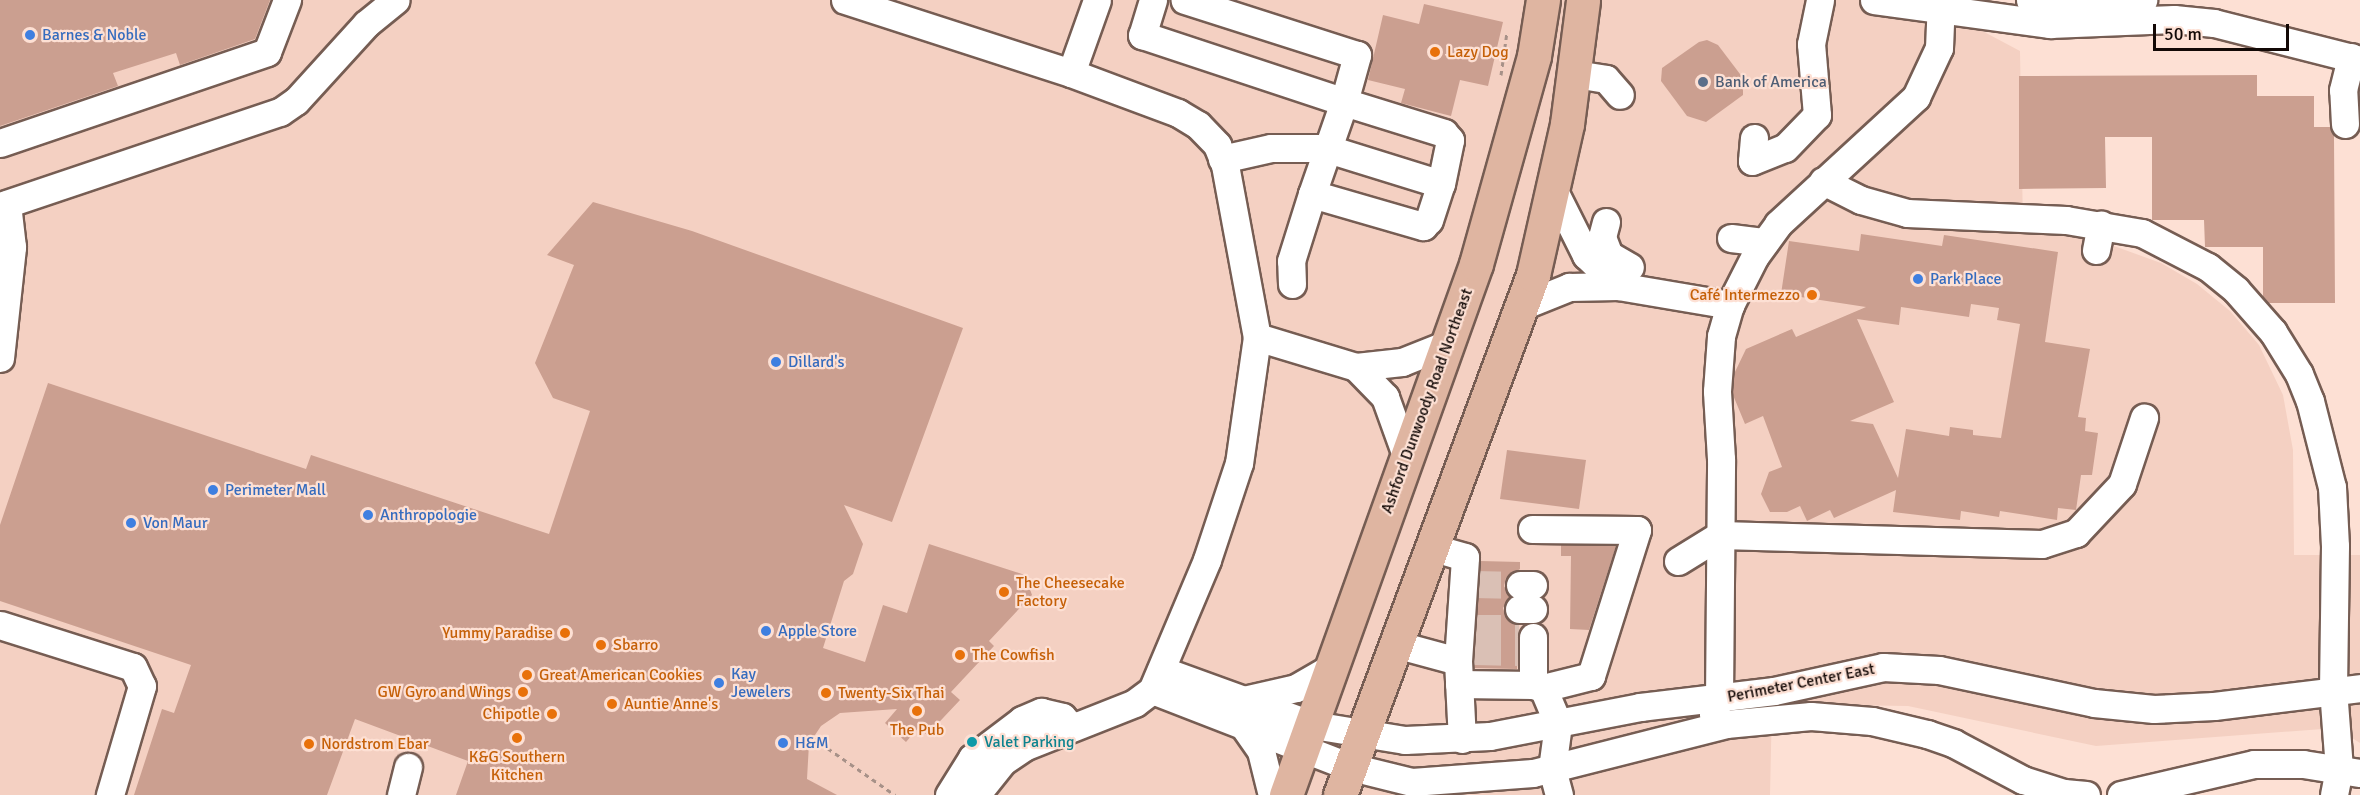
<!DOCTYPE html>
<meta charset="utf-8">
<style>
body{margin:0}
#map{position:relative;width:2360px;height:795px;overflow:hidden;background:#fde0d4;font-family:Signika,sans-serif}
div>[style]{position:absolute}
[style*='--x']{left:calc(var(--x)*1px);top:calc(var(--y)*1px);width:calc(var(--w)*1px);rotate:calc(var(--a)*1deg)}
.built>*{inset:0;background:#f4d0c2}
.building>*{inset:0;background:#cb9f90}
.minor-tunnel>*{height:27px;margin-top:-13.5px;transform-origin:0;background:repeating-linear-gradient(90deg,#dac0b5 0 27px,transparent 0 41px)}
.path>*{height:3px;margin-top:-1.5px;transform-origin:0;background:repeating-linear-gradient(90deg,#a79188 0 4.5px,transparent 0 9px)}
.roads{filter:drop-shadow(2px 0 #765d53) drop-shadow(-2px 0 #765d53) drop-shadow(0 2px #765d53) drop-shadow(0 -2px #765d53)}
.minor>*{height:27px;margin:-13.5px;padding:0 13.5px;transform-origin:13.5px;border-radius:13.5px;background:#fff}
.major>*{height:33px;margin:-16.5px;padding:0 16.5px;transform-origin:16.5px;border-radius:16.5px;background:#dfb5a1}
.dots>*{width:16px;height:16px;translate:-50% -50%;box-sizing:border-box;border:3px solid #fde0d4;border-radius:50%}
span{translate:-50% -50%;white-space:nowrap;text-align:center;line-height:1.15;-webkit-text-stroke:4.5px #fde0d4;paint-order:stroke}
.shop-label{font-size:16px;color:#366cbe}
.left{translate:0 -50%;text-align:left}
.food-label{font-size:16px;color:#c56008}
.right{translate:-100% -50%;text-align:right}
.service-label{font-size:16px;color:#4e5e75}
.street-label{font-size:16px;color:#130906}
.culture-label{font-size:16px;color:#0d838f}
.scale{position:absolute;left:2153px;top:24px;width:136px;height:27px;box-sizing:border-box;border:3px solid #130906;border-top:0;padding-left:8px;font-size:18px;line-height:21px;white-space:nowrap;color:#130906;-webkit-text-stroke:4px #fde0d4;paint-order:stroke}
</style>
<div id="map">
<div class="built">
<i style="clip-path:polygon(0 0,1924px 0,2020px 51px,2023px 227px,2078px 233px,2161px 263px,2197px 284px,2230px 311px,2259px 345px,2283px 395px,2293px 450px,2294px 555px,2360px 555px,2360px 743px,2336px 728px,2096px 746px,1908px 706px,1772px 704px,1770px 795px,0 795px)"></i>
</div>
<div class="building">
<i style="clip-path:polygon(0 0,270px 0,255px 39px,180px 65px,176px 53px,113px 73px,118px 86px,0 126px)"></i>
<i style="clip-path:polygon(1424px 4px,1503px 22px,1488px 86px,1460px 80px,1451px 116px,1401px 103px,1405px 89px,1368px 80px,1383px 15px,1419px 24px)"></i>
<i style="clip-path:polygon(1707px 40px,1718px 45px,1743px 78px,1743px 95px,1706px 122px,1687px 116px,1661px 81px,1662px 68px,1699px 42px)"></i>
<i style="clip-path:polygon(2257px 75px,2257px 96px,2314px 96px,2314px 127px,2330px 127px,2334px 135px,2335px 303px,2268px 303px,2263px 297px,2263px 247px,2205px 247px,2204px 220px,2152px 220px,2152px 137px,2105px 137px,2106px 188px,2019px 189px,2019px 76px)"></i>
<i style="clip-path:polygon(593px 202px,692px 231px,963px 328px,892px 522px,844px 505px,863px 544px,853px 574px,844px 581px,823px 648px,865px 662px,883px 605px,907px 613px,929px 544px,1025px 575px,1032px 595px,989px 641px,994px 646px,951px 692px,960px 700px,927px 735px,919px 727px,906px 742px,885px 723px,897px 709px,840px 713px,821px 726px,809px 744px,807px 779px,837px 795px,456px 795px,468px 761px,355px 719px,327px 795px,134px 795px,162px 709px,174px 713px,191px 665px,0 601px,0 525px,48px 383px,306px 469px,311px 455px,549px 534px,590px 411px,553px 398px,535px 363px,574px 265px,547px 255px)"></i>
<i style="clip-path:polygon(evenodd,1861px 234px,1942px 246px,1944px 235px,2058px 252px,2045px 342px,2090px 349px,2078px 417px,2086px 418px,2085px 431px,2098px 433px,2092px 475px,2081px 475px,2076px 510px,2058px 508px,2057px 520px,2000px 511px,1999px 517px,1961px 511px,1960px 520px,1893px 512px,1896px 490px,1834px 518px,1830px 510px,1807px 521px,1800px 506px,1787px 512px,1770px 512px,1761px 494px,1769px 472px,1782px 467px,1763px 416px,1745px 424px,1733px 395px,1734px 374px,1746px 349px,1792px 329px,1796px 337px,1866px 307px,1781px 294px,1789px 241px,1859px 251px,1861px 234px,1971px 304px,1999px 308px,1997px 320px,2020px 324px,2001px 438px,1973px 435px,1973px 430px,1950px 427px,1949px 436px,1906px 429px,1898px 478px,1873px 424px,1850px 421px,1894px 402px,1857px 319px,1899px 325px,1901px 307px,1969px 317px,1971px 304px)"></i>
<i style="clip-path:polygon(1507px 450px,1586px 460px,1579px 509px,1500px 499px)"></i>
<i style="clip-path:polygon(1561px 545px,1616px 546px,1589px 630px,1570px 629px,1571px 556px,1561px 556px)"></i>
<i style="clip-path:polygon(1480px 561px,1520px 562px,1520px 569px,1506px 578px,1504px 586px,1510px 597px,1503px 608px,1506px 617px,1519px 625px,1517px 669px,1474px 668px)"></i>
</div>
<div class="minor-tunnel">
<i style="--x:1474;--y:584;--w:46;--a:1.2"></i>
<i style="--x:1474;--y:628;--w:45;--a:0"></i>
<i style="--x:1474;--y:651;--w:44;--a:1.3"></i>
</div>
<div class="path">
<i style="--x:1501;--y:75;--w:43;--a:-82.1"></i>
<i style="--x:813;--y:738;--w:100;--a:34.8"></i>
</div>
<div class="roads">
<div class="minor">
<i style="--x:845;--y:0;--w:237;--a:17.9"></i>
<i style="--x:1071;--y:73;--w:114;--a:20.5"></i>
<i style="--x:1178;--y:113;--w:23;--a:31"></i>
<i style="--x:1198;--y:125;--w:28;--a:46"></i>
<i style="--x:1217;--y:145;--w:22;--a:68"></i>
<i style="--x:1225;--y:165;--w:175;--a:79.5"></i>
<i style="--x:1257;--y:337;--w:127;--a:98.1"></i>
<i style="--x:1239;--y:463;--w:102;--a:108.3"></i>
<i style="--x:1207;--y:560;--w:141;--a:112.9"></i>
<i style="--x:1152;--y:690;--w:21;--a:143"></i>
<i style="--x:1135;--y:703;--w:119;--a:158.4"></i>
<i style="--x:1024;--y:747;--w:25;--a:146"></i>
<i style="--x:1003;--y:761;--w:43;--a:128.5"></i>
<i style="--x:1153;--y:0;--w:37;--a:107"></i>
<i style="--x:1142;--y:35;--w:213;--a:18.3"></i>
<i style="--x:1344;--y:102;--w:49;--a:-74.5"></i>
<i style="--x:1357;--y:55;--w:181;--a:-162.3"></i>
<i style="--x:1874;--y:0;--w:178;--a:7.8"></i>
<i style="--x:2050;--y:24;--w:124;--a:-2.3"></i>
<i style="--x:2174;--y:19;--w:40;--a:5.7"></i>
<i style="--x:2214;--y:23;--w:151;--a:14.2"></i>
<i style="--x:2030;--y:0;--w:48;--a:0"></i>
<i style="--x:2098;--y:8;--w:46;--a:-10.1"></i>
<i style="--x:1071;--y:73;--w:77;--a:-70.4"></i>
<i style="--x:1575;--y:74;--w:31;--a:9"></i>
<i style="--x:1606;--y:79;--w:21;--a:49"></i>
<i style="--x:2345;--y:124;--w:34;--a:-93"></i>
<i style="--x:2343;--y:90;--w:34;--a:-76"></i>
<i style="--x:1754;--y:138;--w:23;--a:95"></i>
<i style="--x:1752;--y:161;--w:35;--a:-22"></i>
<i style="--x:1785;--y:148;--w:46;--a:-45.9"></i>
<i style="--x:1817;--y:115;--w:71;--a:-94.8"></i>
<i style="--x:1811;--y:44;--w:45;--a:-78.4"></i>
<i style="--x:0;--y:143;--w:282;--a:-18.8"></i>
<i style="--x:267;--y:52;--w:56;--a:-69"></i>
<i style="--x:1222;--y:159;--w:50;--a:-12.7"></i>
<i style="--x:1271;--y:148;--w:54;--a:0"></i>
<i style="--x:1325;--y:148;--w:121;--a:17.2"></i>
<i style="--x:1823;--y:181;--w:42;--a:26.6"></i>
<i style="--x:1861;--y:200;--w:48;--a:15.8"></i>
<i style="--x:1907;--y:213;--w:159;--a:2.5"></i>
<i style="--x:2066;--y:220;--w:77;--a:9.7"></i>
<i style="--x:2142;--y:233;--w:74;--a:27.3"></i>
<i style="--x:2208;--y:267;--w:36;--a:39"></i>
<i style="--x:2236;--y:290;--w:56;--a:48.6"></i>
<i style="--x:2273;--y:332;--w:49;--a:58.2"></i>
<i style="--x:2299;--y:374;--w:29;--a:68"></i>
<i style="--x:2310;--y:401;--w:89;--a:75.7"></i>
<i style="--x:2332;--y:487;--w:59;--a:87.1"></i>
<i style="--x:2335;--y:546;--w:143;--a:90.8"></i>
<i style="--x:2333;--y:689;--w:80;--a:85.7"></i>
<i style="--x:2339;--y:769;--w:26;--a:101"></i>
<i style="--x:1554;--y:191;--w:72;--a:63.4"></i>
<i style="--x:1586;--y:255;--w:45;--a:44.1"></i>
<i style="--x:1618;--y:286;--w:114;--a:9.6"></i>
<i style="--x:0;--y:206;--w:295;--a:-18.6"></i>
<i style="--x:280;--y:112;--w:19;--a:-35"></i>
<i style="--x:296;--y:101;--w:104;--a:-47.7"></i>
<i style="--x:366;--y:24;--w:38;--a:-39"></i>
<i style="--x:1606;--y:222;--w:16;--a:105"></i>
<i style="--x:1602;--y:237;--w:19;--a:69"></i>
<i style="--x:1609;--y:255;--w:24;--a:30"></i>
<i style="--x:1731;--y:238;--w:34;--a:7"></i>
<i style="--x:2096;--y:250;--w:26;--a:-79"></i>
<i style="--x:1292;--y:284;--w:23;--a:-92"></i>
<i style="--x:1291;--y:261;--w:70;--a:-72.6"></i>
<i style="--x:1312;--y:194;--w:116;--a:16.1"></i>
<i style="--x:1423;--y:226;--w:8;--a:-45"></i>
<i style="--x:1429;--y:220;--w:38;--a:-72"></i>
<i style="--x:1441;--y:184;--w:45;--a:-78.4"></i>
<i style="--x:1450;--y:140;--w:9;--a:-131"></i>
<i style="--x:1444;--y:133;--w:105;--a:-162.8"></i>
<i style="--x:1344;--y:102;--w:97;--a:109.2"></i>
<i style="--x:1522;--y:306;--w:51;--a:-22"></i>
<i style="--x:1569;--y:287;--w:49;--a:-1.2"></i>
<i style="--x:1257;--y:337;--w:103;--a:16.9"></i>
<i style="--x:1356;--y:367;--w:46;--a:-6.2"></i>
<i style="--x:1402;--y:362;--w:48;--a:-21.8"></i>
<i style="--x:0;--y:358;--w:112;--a:-83.8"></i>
<i style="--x:12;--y:247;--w:43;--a:-96.6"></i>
<i style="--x:1356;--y:367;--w:42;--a:46"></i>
<i style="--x:1385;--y:397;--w:62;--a:70.1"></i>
<i style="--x:1532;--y:529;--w:105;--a:0.5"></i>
<i style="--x:1637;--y:530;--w:153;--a:107.5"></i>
<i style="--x:1591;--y:676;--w:49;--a:166"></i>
<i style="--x:1678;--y:561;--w:49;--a:-31.8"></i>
<i style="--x:1720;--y:535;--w:322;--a:1.6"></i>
<i style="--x:2042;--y:544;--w:36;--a:-18"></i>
<i style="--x:2076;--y:533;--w:67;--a:-46.8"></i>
<i style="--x:2122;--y:484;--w:70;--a:-71.6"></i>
<i style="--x:1520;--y:585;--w:13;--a:0"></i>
<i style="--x:1519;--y:609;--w:14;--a:0"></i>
<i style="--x:0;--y:625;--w:139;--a:17.5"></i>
<i style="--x:133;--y:667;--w:21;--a:65"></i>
<i style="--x:142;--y:686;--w:114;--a:106.4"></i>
<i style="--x:1533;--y:637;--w:48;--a:90"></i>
<i style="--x:1533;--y:685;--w:10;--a:17"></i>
<i style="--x:1543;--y:688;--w:39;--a:67"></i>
<i style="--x:1558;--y:724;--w:45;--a:97.6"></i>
<i style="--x:1552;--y:769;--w:27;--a:75"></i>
<i style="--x:1395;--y:644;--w:65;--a:15.1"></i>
<i style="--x:1458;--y:661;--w:104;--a:-86.1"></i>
<i style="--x:1465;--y:557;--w:35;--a:-164"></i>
<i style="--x:1458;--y:661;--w:78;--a:87.1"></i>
<i style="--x:1161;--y:670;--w:162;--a:19.9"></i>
<i style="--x:1313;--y:725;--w:93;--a:9.3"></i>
<i style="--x:1405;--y:740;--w:85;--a:-2.7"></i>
<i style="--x:1490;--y:736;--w:153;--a:-10.9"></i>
<i style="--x:1640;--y:707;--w:135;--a:-6.8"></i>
<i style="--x:1774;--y:691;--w:112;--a:-12.4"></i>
<i style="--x:1883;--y:667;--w:56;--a:3.1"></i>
<i style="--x:1939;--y:670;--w:158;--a:12"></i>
<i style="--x:2094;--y:703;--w:60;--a:5.7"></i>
<i style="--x:2154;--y:709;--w:60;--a:-2.9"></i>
<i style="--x:2214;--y:706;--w:147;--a:-7"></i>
<i style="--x:1459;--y:684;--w:74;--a:0.8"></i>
<i style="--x:1152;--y:690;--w:213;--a:21.2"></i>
<i style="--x:1351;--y:767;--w:63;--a:13.8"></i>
<i style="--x:1412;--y:782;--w:121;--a:-4.3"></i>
<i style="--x:1533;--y:773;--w:199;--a:-14.2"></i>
<i style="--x:1726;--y:724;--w:85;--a:-5.4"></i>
<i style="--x:1811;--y:716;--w:61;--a:4.7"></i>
<i style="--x:1872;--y:721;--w:57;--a:13.3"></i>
<i style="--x:1927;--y:734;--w:28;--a:19"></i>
<i style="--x:1953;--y:743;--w:79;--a:27.9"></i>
<i style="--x:2023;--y:780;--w:43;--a:17.6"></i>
<i style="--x:2064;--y:793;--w:22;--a:5"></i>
<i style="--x:1244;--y:700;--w:53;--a:-13"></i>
<i style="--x:1296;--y:688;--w:44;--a:-30.1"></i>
<i style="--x:1713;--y:714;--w:16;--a:-68"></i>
<i style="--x:1719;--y:699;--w:240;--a:-89.5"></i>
<i style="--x:1721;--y:459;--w:68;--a:-93.4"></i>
<i style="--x:1717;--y:391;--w:55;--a:-85.8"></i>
<i style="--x:1721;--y:336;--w:32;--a:-74"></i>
<i style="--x:1730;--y:305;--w:55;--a:-63"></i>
<i style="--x:1755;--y:256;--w:39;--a:-54"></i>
<i style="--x:1778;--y:224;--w:188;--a:-42.6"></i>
<i style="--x:1916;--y:97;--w:54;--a:-64.9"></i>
<i style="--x:1939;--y:48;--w:48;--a:-87.6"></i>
<i style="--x:1243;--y:725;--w:32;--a:55"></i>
<i style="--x:1261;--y:751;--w:45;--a:76"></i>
<i style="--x:401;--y:795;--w:29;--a:-76"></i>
<i style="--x:949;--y:795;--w:44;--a:-58.1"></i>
<i style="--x:972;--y:758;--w:63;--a:-37.2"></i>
<i style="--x:1022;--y:720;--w:21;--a:-23"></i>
<i style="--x:1041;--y:712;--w:22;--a:13"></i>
<i style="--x:1062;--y:717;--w:14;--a:45"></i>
<i style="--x:2121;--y:795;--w:137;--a:-13.1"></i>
<i style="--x:2254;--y:764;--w:49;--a:0"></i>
<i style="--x:2303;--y:764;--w:58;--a:9"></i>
</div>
<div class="major">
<i style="--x:1286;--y:795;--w:564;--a:-70.31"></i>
<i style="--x:1476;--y:264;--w:216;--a:-74.4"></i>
<i style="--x:1534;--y:56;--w:57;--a:-80.9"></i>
<i style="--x:1340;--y:795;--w:555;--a:-69.64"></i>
<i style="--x:1533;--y:275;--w:155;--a:-77.3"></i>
<i style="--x:1567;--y:124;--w:125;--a:-82.6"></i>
</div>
</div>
<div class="dots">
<i style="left:30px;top:35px;background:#3f7fe0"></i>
<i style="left:1435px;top:52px;background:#e8710a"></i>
<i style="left:1703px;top:82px;background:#5c6f8a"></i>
<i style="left:1918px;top:279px;background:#3f7fe0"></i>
<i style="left:1812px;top:295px;background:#e8710a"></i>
<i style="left:776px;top:362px;background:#3f7fe0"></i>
<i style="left:213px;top:490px;background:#3f7fe0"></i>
<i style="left:368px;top:515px;background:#3f7fe0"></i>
<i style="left:131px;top:523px;background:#3f7fe0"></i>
<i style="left:1004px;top:592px;background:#e8710a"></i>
<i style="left:766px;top:631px;background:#3f7fe0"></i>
<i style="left:565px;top:633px;background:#e8710a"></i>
<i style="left:601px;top:645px;background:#e8710a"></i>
<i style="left:960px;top:655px;background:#e8710a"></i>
<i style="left:527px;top:675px;background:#e8710a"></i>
<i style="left:719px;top:683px;background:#3f7fe0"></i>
<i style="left:523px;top:692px;background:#e8710a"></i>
<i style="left:826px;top:693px;background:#e8710a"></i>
<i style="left:612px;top:704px;background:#e8710a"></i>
<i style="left:917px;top:711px;background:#e8710a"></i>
<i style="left:552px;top:714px;background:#e8710a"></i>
<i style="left:517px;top:738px;background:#e8710a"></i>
<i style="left:972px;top:742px;background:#0f9aa8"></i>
<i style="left:783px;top:743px;background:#3f7fe0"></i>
<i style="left:309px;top:744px;background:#e8710a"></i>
</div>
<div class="shop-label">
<span class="left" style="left:42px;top:35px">Barnes &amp; Noble</span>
<span class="left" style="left:1930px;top:279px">Park Place</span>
<span class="left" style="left:788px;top:362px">Dillard's</span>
<span class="left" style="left:225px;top:490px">Perimeter Mall</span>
<span class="left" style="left:380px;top:515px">Anthropologie</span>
<span class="left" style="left:143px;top:523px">Von Maur</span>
<span class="left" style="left:778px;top:631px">Apple Store</span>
<span class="left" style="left:731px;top:683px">Kay<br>Jewelers</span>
<span class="left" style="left:795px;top:743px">H&amp;M</span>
</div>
<div class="food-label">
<span class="left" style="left:1447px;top:52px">Lazy Dog</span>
<span class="right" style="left:1800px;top:295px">Café Intermezzo</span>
<span class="left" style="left:1016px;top:592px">The Cheesecake<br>Factory</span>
<span class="right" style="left:553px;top:633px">Yummy Paradise</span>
<span class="left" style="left:613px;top:645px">Sbarro</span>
<span class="left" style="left:972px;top:655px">The Cowfish</span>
<span class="left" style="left:539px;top:675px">Great American Cookies</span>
<span class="right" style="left:511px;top:692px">GW Gyro and Wings</span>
<span class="left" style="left:838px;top:693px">Twenty-Six Thai</span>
<span class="left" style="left:624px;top:704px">Auntie Anne's</span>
<span class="right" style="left:540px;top:714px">Chipotle</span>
<span style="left:917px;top:730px">The Pub</span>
<span class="left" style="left:321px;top:744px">Nordstrom Ebar</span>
<span style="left:517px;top:766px">K&amp;G Southern<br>Kitchen</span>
</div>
<div class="service-label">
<span class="left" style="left:1715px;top:82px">Bank of America</span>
</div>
<div class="street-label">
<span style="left:1427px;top:401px;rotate:-70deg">Ashford Dunwoody Road Northeast</span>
<span style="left:1801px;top:683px;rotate:-11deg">Perimeter Center East</span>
</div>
<div class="culture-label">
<span class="left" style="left:984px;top:742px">Valet Parking</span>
</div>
<div class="scale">50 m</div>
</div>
